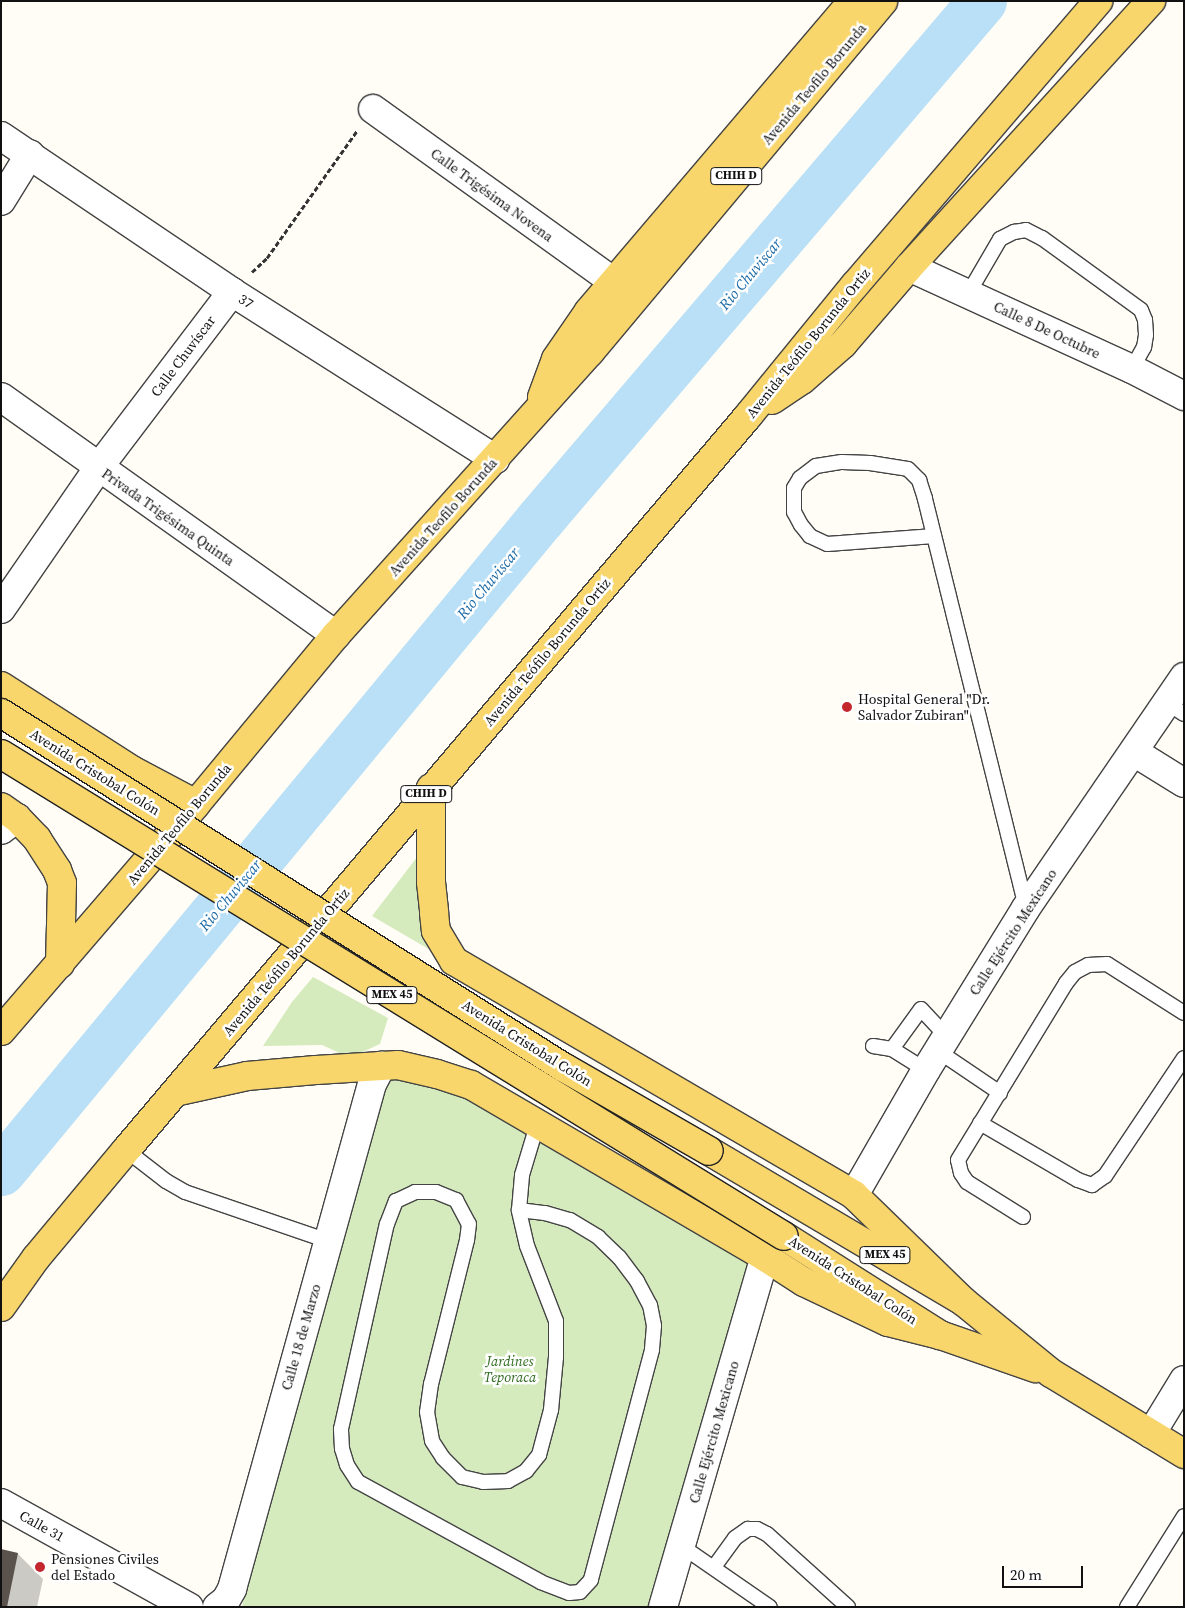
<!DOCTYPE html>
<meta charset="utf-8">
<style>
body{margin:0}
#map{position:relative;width:1185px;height:1608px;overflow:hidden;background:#fffdf5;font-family:"Source Serif 4",serif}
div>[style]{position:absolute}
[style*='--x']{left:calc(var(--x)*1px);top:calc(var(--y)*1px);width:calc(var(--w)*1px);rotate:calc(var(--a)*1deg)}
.green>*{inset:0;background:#d5ebbd}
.shadow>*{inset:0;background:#0003}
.river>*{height:49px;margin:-24.5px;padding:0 24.5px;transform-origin:24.5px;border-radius:24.5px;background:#b9e0f7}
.building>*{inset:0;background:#5a524d}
.path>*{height:3px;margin-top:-1.5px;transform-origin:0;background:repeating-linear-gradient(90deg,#333 0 5px,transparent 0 7.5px)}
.roads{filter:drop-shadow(1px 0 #444) drop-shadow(-1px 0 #444) drop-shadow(0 1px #444) drop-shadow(0 -1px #444)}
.service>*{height:14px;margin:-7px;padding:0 7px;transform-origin:7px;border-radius:7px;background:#fff}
.minor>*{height:28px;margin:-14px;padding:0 14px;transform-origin:14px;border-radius:14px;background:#fff}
.primary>*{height:28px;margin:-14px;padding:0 14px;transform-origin:14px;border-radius:14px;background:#f9d66b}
.bridges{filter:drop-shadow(1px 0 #222) drop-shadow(-1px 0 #222) drop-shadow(0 1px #222) drop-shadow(0 -1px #222)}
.primary-bridge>*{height:28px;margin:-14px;padding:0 14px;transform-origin:14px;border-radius:14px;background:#f9d66b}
.dots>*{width:14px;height:14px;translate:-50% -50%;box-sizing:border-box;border:2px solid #fff;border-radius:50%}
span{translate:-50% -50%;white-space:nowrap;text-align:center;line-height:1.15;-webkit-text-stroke:5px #fff;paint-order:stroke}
.shield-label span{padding:1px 4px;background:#fff;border:1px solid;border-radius:4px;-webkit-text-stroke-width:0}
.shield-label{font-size:12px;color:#111;font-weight:700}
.street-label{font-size:14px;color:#111}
.poi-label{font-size:14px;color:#111}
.left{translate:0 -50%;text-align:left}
.park-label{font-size:14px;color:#2f6b1f;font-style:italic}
.water-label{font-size:15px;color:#1768a6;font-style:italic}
.frame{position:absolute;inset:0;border:2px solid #111;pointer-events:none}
.scale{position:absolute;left:1002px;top:1566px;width:81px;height:22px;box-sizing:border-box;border:2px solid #111;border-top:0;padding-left:6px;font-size:15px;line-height:18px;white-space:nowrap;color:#111;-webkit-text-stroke:4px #fff;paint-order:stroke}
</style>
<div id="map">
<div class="green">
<i style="clip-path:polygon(440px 827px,432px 951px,372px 916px)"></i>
<i style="clip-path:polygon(313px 977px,388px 1018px,380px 1044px,358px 1054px,344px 1055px,322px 1045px,263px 1046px,292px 1002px)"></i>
<i style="clip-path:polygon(396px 1060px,474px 1080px,750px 1258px,658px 1607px,242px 1607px,272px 1474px,372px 1085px)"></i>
</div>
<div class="shadow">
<i style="clip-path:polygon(1px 1551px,18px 1554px,43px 1579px,37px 1607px,1px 1607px)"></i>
</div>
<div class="river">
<i style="--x:1;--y:1171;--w:846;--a:-50.42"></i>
<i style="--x:540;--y:519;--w:681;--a:-49.53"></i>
</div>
<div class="building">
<i style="clip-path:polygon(1px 1549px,18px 1553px,7px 1607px,1px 1607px)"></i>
</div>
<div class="path">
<i style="--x:252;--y:272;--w:21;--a:-43"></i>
<i style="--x:267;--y:258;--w:156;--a:-54.7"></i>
</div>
<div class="roads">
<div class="service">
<i style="--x:968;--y:294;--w:64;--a:-59.8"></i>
<i style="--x:1000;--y:239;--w:16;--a:-27"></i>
<i style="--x:1014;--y:232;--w:12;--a:-9"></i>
<i style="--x:1026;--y:230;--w:18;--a:27"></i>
<i style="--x:1042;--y:238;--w:122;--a:36"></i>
<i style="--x:1141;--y:310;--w:11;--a:68"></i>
<i style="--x:1145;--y:320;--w:15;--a:86"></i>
<i style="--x:1146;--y:335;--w:12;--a:99"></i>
<i style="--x:1144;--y:347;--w:25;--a:119"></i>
<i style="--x:934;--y:536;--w:107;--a:175.7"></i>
<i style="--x:827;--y:544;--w:19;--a:-155"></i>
<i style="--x:810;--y:536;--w:14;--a:-129"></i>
<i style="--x:801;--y:525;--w:15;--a:-118"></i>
<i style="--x:794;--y:512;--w:24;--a:-90"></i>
<i style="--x:794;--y:488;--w:12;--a:-59"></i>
<i style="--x:800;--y:478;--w:20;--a:-37"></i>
<i style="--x:816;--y:466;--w:26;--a:-9"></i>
<i style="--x:842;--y:462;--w:28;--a:2"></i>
<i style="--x:870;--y:463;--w:38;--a:9"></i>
<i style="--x:908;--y:469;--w:16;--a:45"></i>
<i style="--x:919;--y:480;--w:20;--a:72"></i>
<i style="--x:925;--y:499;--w:420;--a:76.1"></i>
<i style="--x:1167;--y:703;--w:20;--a:33"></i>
<i style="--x:873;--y:1046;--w:19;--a:9"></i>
<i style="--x:892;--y:1049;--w:40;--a:32"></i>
<i style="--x:892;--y:1049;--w:49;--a:-54.1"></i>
<i style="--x:921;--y:1009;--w:38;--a:47"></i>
<i style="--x:938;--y:1051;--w:75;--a:34.1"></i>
<i style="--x:980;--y:1123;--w:113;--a:30.2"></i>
<i style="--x:1078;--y:1180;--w:15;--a:20"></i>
<i style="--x:1092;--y:1185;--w:16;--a:-35"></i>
<i style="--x:1105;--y:1176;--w:142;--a:-56.2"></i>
<i style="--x:126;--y:1150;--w:51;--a:37.8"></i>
<i style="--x:166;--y:1181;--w:22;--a:30"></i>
<i style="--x:185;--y:1192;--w:151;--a:18.9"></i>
<i style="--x:519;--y:1210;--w:26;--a:7"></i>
<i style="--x:545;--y:1213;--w:26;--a:16"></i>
<i style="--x:570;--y:1220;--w:33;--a:31"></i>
<i style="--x:598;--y:1237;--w:29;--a:44"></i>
<i style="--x:619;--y:1257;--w:30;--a:53"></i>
<i style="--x:637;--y:1281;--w:27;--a:62"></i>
<i style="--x:650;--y:1305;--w:21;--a:79"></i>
<i style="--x:654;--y:1326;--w:24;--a:95"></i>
<i style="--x:652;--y:1350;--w:238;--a:104.9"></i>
<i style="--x:591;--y:1580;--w:16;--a:133"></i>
<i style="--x:580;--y:1592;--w:11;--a:175"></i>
<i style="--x:569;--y:1593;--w:30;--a:-159"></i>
<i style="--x:541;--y:1582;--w:209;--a:-151.3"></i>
<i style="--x:358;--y:1482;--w:20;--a:-123"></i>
<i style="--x:347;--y:1465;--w:17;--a:-107"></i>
<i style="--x:342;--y:1449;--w:20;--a:-93"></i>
<i style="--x:341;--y:1429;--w:210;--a:-77.4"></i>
<i style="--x:387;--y:1224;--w:25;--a:-69"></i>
<i style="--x:396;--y:1201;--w:21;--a:-25"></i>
<i style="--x:415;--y:1192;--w:21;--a:0"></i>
<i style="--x:436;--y:1192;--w:22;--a:22"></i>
<i style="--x:456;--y:1200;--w:27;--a:62"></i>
<i style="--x:469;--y:1224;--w:16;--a:97"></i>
<i style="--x:467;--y:1240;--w:148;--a:104"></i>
<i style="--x:431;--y:1384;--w:28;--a:98"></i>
<i style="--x:427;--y:1412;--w:29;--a:80"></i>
<i style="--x:432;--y:1441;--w:20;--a:57"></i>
<i style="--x:443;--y:1458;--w:27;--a:45"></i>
<i style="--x:462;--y:1477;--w:22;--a:13"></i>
<i style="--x:483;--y:1482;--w:25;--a:-2"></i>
<i style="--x:508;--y:1481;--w:21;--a:-29"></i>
<i style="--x:526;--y:1471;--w:21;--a:-51"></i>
<i style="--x:539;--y:1455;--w:47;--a:-75.1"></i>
<i style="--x:551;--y:1410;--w:53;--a:-84.6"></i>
<i style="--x:556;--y:1357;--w:36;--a:-90"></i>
<i style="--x:556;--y:1321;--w:80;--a:-111.1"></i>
<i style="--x:527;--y:1246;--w:37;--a:-103"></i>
<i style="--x:519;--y:1210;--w:35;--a:-85"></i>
<i style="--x:522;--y:1175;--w:52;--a:-73.3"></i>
<i style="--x:1023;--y:1217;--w:66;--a:-148"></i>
<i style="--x:967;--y:1182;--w:11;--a:-124"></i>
<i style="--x:961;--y:1173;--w:13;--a:-103"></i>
<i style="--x:958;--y:1160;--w:207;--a:-58.6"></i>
<i style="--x:1066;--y:983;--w:14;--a:-51"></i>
<i style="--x:1075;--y:972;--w:15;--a:-28"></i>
<i style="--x:1088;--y:965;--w:19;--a:-3"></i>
<i style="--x:1107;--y:964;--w:91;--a:32.5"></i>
<i style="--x:680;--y:1545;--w:109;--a:34.6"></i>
<i style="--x:714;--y:1567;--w:36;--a:-54"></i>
<i style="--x:735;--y:1538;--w:16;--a:-35"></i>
<i style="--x:748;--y:1529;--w:9;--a:0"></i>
<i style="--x:757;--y:1529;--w:11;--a:27"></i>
<i style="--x:767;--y:1534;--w:109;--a:42"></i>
<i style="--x:1127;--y:1607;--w:107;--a:-57.9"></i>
</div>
<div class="minor">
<i style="--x:373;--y:109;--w:294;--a:35.7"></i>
<i style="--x:1;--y:136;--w:279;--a:34"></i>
<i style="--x:232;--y:292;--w:312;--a:32.4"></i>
<i style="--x:1;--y:201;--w:55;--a:-58.3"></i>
<i style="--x:909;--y:267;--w:245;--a:24.6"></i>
<i style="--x:1132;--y:369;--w:59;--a:27.4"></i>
<i style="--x:1;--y:397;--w:411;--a:35.4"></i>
<i style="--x:1;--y:609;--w:173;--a:-55.4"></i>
<i style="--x:99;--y:467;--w:220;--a:-52.8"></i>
<i style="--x:1134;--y:752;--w:59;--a:31.8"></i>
<i style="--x:1;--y:830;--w:20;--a:-37"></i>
<i style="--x:854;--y:1195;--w:144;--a:-60.1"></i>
<i style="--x:926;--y:1070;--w:190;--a:-58.3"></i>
<i style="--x:1026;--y:908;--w:280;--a:-55.6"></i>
<i style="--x:1151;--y:1434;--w:63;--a:-58.6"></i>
<i style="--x:1;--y:1503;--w:215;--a:29"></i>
<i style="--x:217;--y:1607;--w:11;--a:-38"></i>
<i style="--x:226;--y:1600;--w:13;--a:-61"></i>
<i style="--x:232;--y:1589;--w:524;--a:-74.51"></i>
<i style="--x:372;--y:1084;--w:21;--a:-62"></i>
<i style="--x:663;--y:1607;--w:365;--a:-73.8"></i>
</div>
<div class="primary">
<i style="--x:542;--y:397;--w:40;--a:-69.8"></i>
<i style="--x:556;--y:359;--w:58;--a:-55.5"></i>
<i style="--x:589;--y:311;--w:407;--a:-49.6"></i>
<i style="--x:772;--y:400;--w:36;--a:-34"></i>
<i style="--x:802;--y:380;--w:55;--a:-41.3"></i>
<i style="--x:843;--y:344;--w:101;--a:-49.4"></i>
<i style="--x:909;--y:267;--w:360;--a:-47.7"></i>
<i style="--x:1;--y:686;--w:156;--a:32.7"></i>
<i style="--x:132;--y:770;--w:72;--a:28"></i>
<i style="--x:431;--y:788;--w:94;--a:90"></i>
<i style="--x:431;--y:882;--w:31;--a:84"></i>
<i style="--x:434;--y:913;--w:18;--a:84"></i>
<i style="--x:436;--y:931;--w:35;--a:59"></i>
<i style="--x:454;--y:961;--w:463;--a:30.3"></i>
<i style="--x:854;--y:1195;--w:153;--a:44.2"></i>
<i style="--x:1;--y:807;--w:19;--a:35"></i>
<i style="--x:17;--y:818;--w:29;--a:46"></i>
<i style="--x:37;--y:839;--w:37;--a:57"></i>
<i style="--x:57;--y:870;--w:14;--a:69"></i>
<i style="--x:62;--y:883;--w:81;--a:91.4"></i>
<i style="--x:1;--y:1031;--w:299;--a:-49.3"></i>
<i style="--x:196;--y:804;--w:219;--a:-50.4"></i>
<i style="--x:336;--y:635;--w:380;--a:-48.1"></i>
<i style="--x:590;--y:352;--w:457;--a:-50.1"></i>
<i style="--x:179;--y:1091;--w:70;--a:-12.4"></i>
<i style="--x:247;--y:1076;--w:69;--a:-5"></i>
<i style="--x:316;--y:1070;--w:82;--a:-3.5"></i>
<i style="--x:398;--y:1065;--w:40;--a:13"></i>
<i style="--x:437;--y:1074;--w:36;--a:18"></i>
<i style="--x:471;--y:1085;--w:341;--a:30.3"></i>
<i style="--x:765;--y:1257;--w:46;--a:32.7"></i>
<i style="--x:804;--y:1282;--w:93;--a:25.5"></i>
<i style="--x:888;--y:1322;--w:54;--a:14"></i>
<i style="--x:709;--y:1151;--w:296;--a:30.6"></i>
<i style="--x:964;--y:1302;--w:112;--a:39.2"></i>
<i style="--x:1051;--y:1373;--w:156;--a:31.3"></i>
<i style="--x:784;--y:1236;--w:185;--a:32.4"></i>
<i style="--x:940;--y:1335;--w:101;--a:19.2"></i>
<i style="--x:1;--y:1307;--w:60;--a:-54.5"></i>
<i style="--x:36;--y:1258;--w:141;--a:-50.2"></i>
<i style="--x:126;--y:1150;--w:962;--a:-49.72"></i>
<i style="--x:748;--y:416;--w:169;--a:-50.8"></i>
<i style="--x:855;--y:285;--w:374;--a:-49.4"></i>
</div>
</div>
<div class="bridges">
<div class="primary-bridge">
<i style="--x:1;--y:713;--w:664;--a:32.21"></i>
<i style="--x:563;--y:1067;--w:168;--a:29.9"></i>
<i style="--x:1;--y:754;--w:919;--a:31.62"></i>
</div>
</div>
<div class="dots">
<i style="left:847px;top:707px;background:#c4262e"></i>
<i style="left:40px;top:1567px;background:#c4262e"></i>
</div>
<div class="shield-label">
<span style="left:736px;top:176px">CHIH D</span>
<span style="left:426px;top:794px">CHIH D</span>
<span style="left:392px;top:995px">MEX 45</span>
<span style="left:885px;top:1255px">MEX 45</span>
</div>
<div class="street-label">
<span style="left:814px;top:84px;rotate:-50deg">Avenida Teofilo Borunda</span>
<span style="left:492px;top:195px;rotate:36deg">Calle Trigésima Novena</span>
<span style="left:246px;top:301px;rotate:32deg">37</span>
<span style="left:1047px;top:330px;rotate:25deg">Calle 8 De Octubre</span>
<span style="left:808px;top:343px;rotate:-51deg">Avenida Teófilo Borunda Ortiz</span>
<span style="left:183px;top:356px;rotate:-53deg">Calle Chuvíscar</span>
<span style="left:168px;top:517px;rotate:35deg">Privada Trigésima Quinta</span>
<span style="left:443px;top:517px;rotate:-48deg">Avenida Teofilo Borunda</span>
<span style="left:547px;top:652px;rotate:-50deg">Avenida Teófilo Borunda Ortiz</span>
<span style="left:95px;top:772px;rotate:32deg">Avenida Cristobal Colón</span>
<span style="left:179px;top:824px;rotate:-50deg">Avenida Teofilo Borunda</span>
<span style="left:1013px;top:932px;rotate:-57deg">Calle Ejército Mexicano</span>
<span style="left:286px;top:962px;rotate:-50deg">Avenida Teófilo Borunda Ortiz</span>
<span style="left:527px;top:1043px;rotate:32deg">Avenida Cristobal Colón</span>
<span style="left:853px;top:1280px;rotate:33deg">Avenida Cristobal Colón</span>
<span style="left:301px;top:1337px;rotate:-74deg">Calle 18 de Marzo</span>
<span style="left:714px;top:1432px;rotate:-74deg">Calle Ejército Mexicano</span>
<span style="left:42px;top:1526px;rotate:29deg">Calle 31</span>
</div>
<div class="poi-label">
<span class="left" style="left:858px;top:707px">Hospital General "Dr.<br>Salvador Zubiran"</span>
<span class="left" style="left:51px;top:1567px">Pensiones Civiles<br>del Estado</span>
</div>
<div class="park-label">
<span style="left:510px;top:1369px">Jardines<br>Teporaca</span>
</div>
<div class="water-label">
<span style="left:750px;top:274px;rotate:-50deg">Rio Chuviscar</span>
<span style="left:488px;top:583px;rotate:-50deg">Rio Chuviscar</span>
<span style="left:230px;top:895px;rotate:-50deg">Rio Chuviscar</span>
</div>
<div class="frame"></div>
<div class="scale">20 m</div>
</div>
